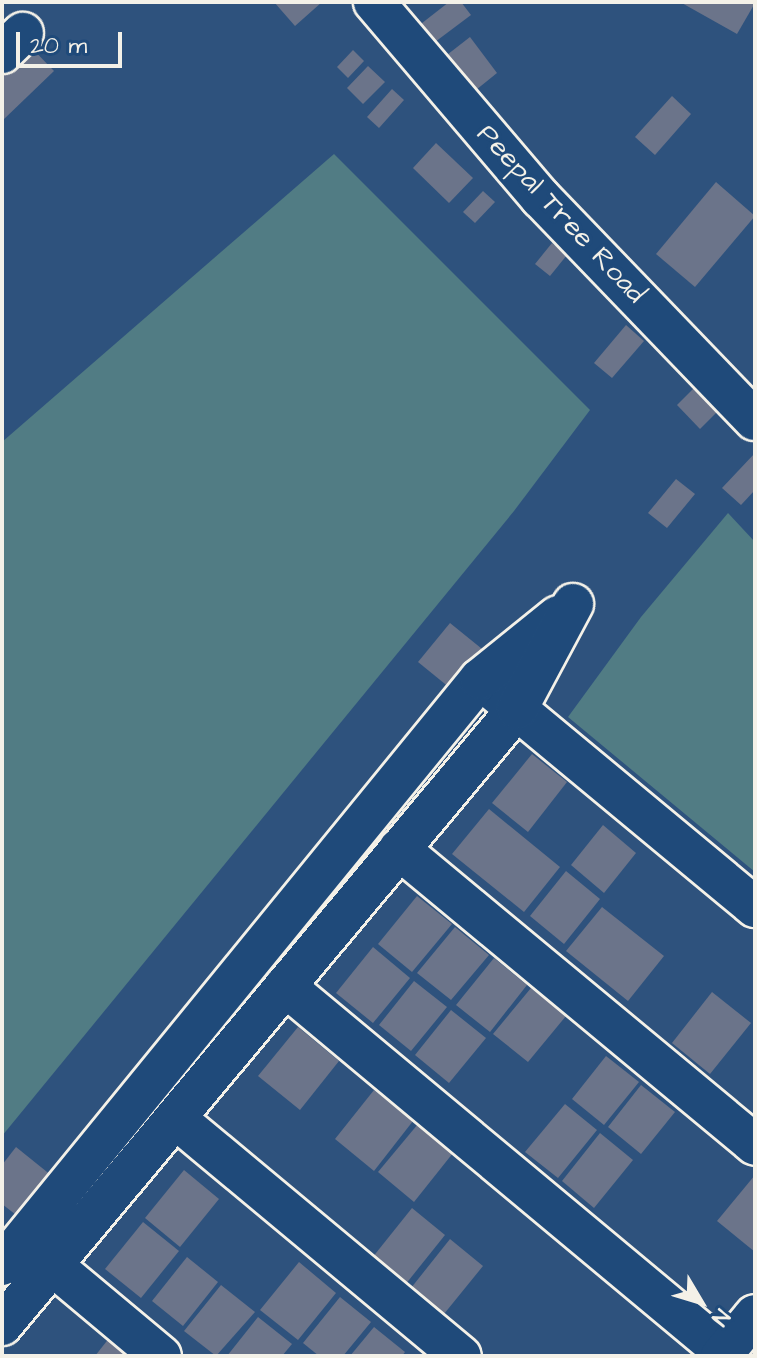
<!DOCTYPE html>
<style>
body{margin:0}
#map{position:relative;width:757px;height:1358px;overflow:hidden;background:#2e527d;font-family:"Architects Daughter",sans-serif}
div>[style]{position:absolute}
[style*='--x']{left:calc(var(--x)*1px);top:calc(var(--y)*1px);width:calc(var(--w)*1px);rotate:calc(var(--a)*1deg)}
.green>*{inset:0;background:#517c84}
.building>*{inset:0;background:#6b748a}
.roads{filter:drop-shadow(2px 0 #f4f1e8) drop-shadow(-2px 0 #f4f1e8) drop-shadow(0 2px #f4f1e8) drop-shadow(0 -2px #f4f1e8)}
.minor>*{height:40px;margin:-20px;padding:0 20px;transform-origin:20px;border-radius:20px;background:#1f4a7a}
span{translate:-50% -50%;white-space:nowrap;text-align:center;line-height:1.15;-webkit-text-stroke:7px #1f4a7a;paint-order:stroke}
.street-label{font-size:28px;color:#f4f1e8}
.frame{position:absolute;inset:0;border:4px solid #f4f1e8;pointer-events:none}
.north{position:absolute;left:661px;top:1262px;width:80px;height:80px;-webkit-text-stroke:6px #1f4a7a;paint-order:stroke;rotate:128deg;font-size:22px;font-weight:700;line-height:32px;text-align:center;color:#f4f1e8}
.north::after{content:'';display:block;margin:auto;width:28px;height:36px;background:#f4f1e8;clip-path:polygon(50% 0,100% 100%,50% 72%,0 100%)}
.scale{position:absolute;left:16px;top:32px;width:106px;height:36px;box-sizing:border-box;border:4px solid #f4f1e8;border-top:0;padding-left:10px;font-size:24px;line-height:28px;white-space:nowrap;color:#f4f1e8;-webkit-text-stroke:6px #1f4a7a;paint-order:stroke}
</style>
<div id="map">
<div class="green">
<i style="clip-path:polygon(334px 154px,590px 410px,514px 511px,2px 1136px,2px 442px)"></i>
<i style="clip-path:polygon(728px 513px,755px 542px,755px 872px,568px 717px,641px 617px)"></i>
</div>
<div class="building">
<i style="clip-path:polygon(274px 2px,322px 2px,295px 26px)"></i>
<i style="clip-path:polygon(449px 2px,461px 2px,471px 15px,431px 45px,417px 27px)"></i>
<i style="clip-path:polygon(680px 2px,755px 2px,755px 3px,737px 34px)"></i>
<i style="clip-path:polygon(470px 37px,497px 73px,471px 94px,443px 58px)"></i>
<i style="clip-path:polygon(24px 40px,54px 71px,2px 121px,2px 62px)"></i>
<i style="clip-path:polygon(353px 50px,364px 61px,348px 78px,337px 67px)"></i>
<i style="clip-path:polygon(368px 66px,385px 82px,363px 104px,347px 88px)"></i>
<i style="clip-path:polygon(392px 89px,404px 100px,379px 128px,367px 117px)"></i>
<i style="clip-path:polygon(672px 96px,691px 114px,655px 155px,635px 137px)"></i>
<i style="clip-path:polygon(436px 143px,473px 178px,449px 203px,413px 168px)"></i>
<i style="clip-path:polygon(716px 182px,755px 216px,695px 287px,656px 254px)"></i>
<i style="clip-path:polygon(483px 191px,495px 202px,475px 223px,463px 212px)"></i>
<i style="clip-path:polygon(552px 243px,567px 255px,550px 276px,535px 264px)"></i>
<i style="clip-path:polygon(626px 325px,644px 341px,612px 378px,594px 363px)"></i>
<i style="clip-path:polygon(694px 388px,717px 412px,700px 429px,677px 405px)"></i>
<i style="clip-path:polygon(755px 453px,755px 490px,741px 505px,722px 488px)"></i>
<i style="clip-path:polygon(676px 479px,695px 494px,667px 528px,648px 513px)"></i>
<i style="clip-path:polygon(450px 623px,492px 657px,461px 697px,418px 662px)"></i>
<i style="clip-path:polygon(532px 754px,567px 782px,528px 832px,492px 803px)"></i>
<i style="clip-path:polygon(489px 809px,560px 867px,524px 912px,452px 854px)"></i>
<i style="clip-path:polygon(603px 825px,636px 853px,604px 893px,571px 865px)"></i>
<i style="clip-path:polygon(566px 871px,600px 899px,564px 944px,530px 916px)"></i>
<i style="clip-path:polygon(417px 896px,452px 924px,412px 972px,378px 944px)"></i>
<i style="clip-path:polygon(602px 907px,664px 956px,628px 1001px,566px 951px)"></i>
<i style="clip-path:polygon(455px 927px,489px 955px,451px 1000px,417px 973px)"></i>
<i style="clip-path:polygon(373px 947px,410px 978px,373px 1023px,336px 993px)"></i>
<i style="clip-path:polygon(494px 958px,527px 985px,490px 1032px,456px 1005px)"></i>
<i style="clip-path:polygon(414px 981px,447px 1007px,411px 1051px,379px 1025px)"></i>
<i style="clip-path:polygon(531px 988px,566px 1016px,528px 1062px,493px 1034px)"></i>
<i style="clip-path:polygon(712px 992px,751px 1023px,710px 1074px,672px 1043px)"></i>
<i style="clip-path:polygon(451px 1010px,486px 1038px,449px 1083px,415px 1055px)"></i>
<i style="clip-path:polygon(298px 1027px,339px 1061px,300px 1110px,258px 1076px)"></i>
<i style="clip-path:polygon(606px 1056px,639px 1082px,604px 1125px,572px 1099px)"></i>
<i style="clip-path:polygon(641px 1085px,675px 1112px,641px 1154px,608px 1127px)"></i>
<i style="clip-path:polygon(374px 1090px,413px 1121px,374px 1171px,335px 1139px)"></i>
<i style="clip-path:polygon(565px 1104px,597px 1130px,558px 1178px,525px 1152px)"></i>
<i style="clip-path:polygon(418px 1124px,453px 1153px,414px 1202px,378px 1172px)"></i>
<i style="clip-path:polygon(600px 1133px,633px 1160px,594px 1208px,562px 1181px)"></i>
<i style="clip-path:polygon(16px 1147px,62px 1184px,29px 1225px,2px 1204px,2px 1165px)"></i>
<i style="clip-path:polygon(184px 1170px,219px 1199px,180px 1247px,145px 1218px)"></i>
<i style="clip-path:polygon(755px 1175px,755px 1252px,717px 1221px)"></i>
<i style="clip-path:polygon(412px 1208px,445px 1235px,405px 1285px,372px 1258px)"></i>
<i style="clip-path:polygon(143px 1222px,179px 1251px,141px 1298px,105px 1269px)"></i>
<i style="clip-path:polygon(450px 1239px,483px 1266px,444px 1314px,411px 1288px)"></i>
<i style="clip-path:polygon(187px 1257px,218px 1282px,183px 1326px,152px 1301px)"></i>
<i style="clip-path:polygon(299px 1262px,336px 1293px,298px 1340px,260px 1310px)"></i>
<i style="clip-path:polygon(221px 1285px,255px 1312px,216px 1356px,184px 1331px)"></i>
<i style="clip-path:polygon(340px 1297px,371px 1322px,343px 1356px,319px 1356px,303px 1343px)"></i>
<i style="clip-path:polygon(258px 1317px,292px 1344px,282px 1356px,227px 1356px)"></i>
<i style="clip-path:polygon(374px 1327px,405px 1352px,402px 1356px,350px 1356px)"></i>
<i style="clip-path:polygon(110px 1337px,133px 1356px,95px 1356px)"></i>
</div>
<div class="roads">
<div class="minor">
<i style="--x:374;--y:2;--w:257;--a:49.6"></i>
<i style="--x:541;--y:198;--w:308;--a:46.1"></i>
<i style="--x:2;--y:53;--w:29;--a:-44"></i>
<i style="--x:496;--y:692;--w:337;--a:39.7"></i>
<i style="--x:399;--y:849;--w:463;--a:39.7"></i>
<i style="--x:285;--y:986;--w:572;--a:39.82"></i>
<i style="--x:175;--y:1118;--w:372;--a:39.8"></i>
<i style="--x:2;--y:1265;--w:756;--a:-50.8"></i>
<i style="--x:480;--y:679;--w:100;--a:-38.9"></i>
<i style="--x:52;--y:1265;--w:142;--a:39.9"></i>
<i style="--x:2;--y:1325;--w:803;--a:-50.1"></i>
<i style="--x:517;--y:709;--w:119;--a:-61.9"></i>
<i style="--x:721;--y:1356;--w:53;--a:-50.3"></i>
</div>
</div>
<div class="street-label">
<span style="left:561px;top:214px;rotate:47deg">Peepal Tree Road</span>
</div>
<div class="frame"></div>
<div class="north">N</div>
<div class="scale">20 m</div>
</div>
